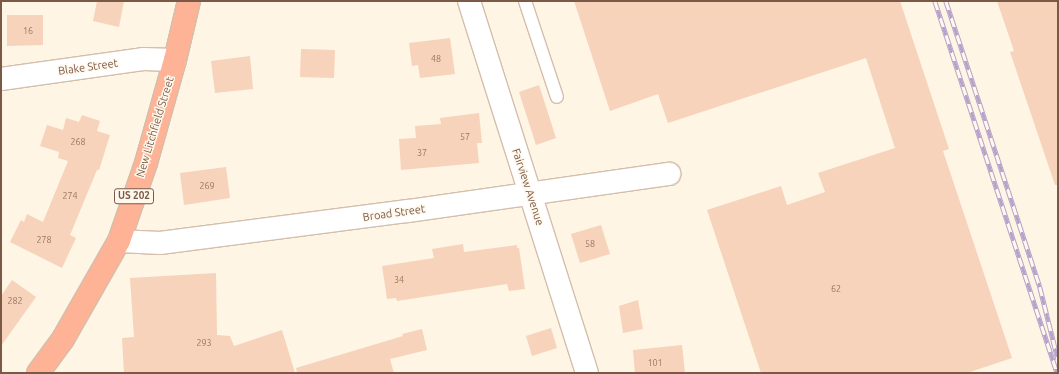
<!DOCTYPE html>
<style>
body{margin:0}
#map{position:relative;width:1059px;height:374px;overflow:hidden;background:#fef5e5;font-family:Ubuntu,sans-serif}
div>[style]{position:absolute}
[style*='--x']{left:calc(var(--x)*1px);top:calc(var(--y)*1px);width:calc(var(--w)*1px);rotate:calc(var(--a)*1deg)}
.building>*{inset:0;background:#f6d3ba}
.roads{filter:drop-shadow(1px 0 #d4beac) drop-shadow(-1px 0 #d4beac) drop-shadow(0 1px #d4beac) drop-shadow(0 -1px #d4beac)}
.lane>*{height:12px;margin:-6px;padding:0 6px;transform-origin:6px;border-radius:6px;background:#fff}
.street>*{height:22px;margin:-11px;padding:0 11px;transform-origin:11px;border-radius:11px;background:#fff}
.highway>*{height:22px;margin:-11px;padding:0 11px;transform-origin:11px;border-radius:11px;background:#feb296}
.rail>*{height:4.5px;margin-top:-2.25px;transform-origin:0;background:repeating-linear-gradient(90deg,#fff8ed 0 9px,#b8a2ca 0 18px);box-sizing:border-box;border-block:1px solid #b8a2ca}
span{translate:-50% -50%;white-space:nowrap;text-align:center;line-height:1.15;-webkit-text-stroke:3px #fff8ed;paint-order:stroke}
.number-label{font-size:9px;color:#997864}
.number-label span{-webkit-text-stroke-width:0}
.shield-label span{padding:1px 3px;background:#fff8ed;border:1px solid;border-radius:3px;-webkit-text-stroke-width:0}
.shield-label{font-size:10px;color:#7a5a47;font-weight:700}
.street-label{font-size:11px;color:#7a5a47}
.frame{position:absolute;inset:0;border:2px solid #7a5a47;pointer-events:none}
</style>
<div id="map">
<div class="building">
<i style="clip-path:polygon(97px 1px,124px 1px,119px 27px,93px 21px)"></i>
<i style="clip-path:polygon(574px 1px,900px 1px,949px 149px,943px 151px,1012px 358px,967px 373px,761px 373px,707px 210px,781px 186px,787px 205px,825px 192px,818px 173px,895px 148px,866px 58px,668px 123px,658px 94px,610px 111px)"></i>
<i style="clip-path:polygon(997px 1px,1058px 1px,1058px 185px,1055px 185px,1010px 52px,1014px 51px)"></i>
<i style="clip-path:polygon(7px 15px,43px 15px,43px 45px,7px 46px)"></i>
<i style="clip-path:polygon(450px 38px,455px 74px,420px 78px,418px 65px,412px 66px,409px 43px)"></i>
<i style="clip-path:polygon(301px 49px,335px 50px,334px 78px,300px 77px)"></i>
<i style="clip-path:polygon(250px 56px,253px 89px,215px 93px,211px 61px)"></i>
<i style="clip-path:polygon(539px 85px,556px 138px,536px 145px,519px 92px)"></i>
<i style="clip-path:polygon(479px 113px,482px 143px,477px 143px,479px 163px,401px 170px,399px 139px,416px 138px,415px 126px,441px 124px,440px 118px)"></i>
<i style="clip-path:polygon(82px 115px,100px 121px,97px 131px,110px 135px,99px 170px,97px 170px,70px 235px,76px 238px,62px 268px,10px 242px,21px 220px,24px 222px,27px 214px,43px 222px,68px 161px,58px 158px,59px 152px,40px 146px,47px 125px,63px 130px,66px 118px,79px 122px)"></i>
<i style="clip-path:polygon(226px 167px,230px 198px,184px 205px,180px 173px)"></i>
<i style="clip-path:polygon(601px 225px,610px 254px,580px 263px,571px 234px)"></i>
<i style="clip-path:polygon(463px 244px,464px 252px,517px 245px,517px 248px,519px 248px,525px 289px,509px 291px,507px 284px,397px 301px,396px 298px,387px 299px,382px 266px,434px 258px,432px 249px)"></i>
<i style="clip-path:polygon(216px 273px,217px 335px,230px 336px,234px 346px,282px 330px,295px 373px,124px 373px,122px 338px,134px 337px,130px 278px)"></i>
<i style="clip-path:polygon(12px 280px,36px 297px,1px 346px,1px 296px)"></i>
<i style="clip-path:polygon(638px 300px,643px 329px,623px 333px,619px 306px)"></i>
<i style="clip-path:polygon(551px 328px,557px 348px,532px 356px,526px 336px)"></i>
<i style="clip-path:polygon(422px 329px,427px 350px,390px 359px,394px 373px,297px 373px,296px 368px,403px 336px,402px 334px)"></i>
<i style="clip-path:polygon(682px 345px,685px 373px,635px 373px,633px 350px)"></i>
</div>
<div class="roads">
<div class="lane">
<i style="--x:525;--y:1;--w:101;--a:71.6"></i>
</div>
<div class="street">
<i style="--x:469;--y:1;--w:390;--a:72.4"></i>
<i style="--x:1;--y:79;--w:143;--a:-8"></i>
<i style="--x:143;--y:59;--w:32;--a:2"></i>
<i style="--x:119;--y:241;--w:41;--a:2.8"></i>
<i style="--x:160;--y:243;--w:250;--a:-7.4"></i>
<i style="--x:408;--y:211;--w:264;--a:-8.1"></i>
</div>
<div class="highway">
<i style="--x:38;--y:373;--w:42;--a:-53.7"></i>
<i style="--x:63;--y:339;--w:113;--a:-60.3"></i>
<i style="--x:119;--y:241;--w:83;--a:-70.9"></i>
<i style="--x:146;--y:163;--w:107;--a:-74.3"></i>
<i style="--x:175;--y:60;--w:61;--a:-76.7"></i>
</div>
</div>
<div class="rail">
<i style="--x:935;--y:1;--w:391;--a:71.8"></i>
<i style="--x:946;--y:1;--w:301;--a:71.8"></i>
<i style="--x:1040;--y:287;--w:74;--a:76"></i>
</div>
<div class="number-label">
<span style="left:28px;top:31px">16</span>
<span style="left:436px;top:59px">48</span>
<span style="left:465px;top:137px">57</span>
<span style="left:78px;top:142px">268</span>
<span style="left:422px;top:153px">37</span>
<span style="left:207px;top:186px">269</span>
<span style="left:70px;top:196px">274</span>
<span style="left:44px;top:240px">278</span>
<span style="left:590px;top:244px">58</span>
<span style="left:399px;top:280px">34</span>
<span style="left:836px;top:289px">62</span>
<span style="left:15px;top:301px">282</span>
<span style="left:204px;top:343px">293</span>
<span style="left:655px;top:363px">101</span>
</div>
<div class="shield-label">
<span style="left:134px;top:196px">US 202</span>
</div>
<div class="street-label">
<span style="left:88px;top:67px;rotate:-8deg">Blake Street</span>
<span style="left:155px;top:127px;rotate:-73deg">New Litchfield Street</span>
<span style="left:528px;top:187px;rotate:72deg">Fairview Avenue</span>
<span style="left:394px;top:213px;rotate:-8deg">Broad Street</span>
</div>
<div class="frame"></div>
</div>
